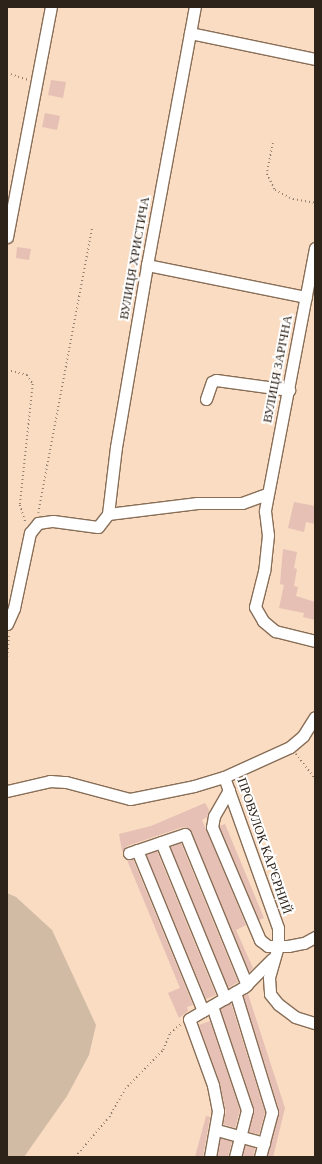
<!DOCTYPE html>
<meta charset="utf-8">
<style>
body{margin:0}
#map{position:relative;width:322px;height:1164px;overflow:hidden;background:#f9dcc2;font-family:"Times New Roman",serif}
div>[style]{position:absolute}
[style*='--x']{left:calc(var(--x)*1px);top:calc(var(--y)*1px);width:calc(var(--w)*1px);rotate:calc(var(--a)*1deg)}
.green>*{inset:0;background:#d2bba5}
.building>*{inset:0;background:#e6bfb5}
.path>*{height:1.5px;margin-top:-0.75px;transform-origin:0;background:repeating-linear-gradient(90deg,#94806e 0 1px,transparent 0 4px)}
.roads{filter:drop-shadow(1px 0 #886e57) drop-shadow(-1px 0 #886e57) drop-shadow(0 1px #886e57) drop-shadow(0 -1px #886e57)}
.minor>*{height:11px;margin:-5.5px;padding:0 5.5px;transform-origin:5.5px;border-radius:5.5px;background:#fff}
span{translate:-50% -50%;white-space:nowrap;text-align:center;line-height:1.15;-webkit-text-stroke:4px #fff;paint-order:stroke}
.street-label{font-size:13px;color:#2e2319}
.frame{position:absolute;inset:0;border:8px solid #2e2319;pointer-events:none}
</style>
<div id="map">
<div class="green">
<i style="clip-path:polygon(7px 893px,16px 897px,52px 930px,96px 1025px,89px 1055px,67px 1096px,24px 1157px,7px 1157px)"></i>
</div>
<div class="building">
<i style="clip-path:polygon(51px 80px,66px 82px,63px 98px,48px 95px)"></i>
<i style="clip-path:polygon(45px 113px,60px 116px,57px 130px,42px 127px)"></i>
<i style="clip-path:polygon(17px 247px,31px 249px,29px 260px,16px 258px)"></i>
<i style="clip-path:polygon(294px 502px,315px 506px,315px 524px,306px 522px,304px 532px,288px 528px)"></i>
<i style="clip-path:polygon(283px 549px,297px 552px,294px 568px,297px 569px,294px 586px,298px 587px,296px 596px,315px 602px,315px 620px,303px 617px,304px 613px,279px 608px,284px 585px,280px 584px)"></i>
<i style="clip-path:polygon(205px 803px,209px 810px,207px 817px,202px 820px,246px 925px,236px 930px,253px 968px,249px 972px,190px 829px,183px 827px,127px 846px,122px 851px,119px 834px,151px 826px)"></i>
<i style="clip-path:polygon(225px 824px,264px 918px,259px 920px,219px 826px)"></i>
<i style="clip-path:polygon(181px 843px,238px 982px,228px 988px,170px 846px)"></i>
<i style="clip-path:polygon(157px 851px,216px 995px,206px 999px,146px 854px)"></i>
<i style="clip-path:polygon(133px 859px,193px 1005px,187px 1007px,188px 1011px,179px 1018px,168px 993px,180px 988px,127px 860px)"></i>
<i style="clip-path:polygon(248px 994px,285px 1108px,273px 1157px,267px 1157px,279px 1110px,243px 995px)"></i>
<i style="clip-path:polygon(231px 1003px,265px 1112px,259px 1134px,249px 1132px,254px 1108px,220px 1009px)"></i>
<i style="clip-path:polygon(210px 1021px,240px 1110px,235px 1128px,223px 1124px,226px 1112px,220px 1084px,199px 1025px)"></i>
<i style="clip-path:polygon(206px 1116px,210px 1117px,203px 1157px,195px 1157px)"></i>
<i style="clip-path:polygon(220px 1138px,232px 1141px,228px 1157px,217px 1157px)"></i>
<i style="clip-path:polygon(245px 1145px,255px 1148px,253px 1157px,242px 1157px)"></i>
</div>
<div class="path">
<i style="--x:7;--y:73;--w:22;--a:18"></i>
<i style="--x:273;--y:143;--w:32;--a:101"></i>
<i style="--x:267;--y:174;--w:18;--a:63"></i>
<i style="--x:275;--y:190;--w:20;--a:27"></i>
<i style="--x:293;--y:199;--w:22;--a:10"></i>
<i style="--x:7;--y:370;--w:21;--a:14"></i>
<i style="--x:27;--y:375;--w:11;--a:56"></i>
<i style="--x:33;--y:384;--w:122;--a:96.1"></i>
<i style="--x:20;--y:505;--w:19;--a:72"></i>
<i style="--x:38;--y:513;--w:291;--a:-79.3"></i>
<i style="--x:7;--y:657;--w:24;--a:-85"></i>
<i style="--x:296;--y:754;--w:31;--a:52"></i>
<i style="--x:75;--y:1157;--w:52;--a:-49.6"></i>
<i style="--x:109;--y:1117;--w:32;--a:-60"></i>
<i style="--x:125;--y:1089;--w:54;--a:-45.7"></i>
<i style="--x:163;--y:1050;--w:18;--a:-68"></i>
<i style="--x:170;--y:1033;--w:14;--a:-39"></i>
</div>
<div class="roads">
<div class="minor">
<i style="--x:190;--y:33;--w:128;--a:11.7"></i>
<i style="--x:7;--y:237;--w:234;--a:-79.2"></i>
<i style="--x:315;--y:248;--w:268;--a:100.8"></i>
<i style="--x:265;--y:511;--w:24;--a:83"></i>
<i style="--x:268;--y:535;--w:36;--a:96"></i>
<i style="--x:264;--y:571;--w:37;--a:104"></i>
<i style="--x:255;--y:607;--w:16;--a:60"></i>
<i style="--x:263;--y:621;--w:16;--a:40"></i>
<i style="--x:275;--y:631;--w:41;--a:14"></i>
<i style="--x:147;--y:265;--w:162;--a:11.4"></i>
<i style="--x:206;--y:399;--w:18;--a:-71"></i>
<i style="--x:212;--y:382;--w:4;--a:-27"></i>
<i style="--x:216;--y:380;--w:74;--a:7.8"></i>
<i style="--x:108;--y:514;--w:67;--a:-83.2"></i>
<i style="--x:116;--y:447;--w:185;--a:-80.3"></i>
<i style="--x:147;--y:265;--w:262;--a:-79.5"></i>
<i style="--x:7;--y:624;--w:17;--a:-66"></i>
<i style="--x:14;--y:608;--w:77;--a:-78"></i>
<i style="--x:30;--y:533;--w:13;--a:-51"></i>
<i style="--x:38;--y:523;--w:15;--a:-8"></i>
<i style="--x:53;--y:521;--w:45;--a:7.6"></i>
<i style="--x:98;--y:527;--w:16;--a:-52"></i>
<i style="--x:108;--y:514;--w:90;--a:-7"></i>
<i style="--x:197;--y:503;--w:45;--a:0"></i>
<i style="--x:242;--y:503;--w:27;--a:-20"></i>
<i style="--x:224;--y:777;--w:160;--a:70.3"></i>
<i style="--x:278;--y:928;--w:18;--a:90"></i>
<i style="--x:278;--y:946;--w:33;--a:106"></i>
<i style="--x:269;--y:978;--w:16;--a:86"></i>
<i style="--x:270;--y:994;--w:13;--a:51"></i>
<i style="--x:278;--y:1004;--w:21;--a:37"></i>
<i style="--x:295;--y:1017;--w:21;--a:17"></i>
<i style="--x:229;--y:790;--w:30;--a:120"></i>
<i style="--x:214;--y:816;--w:11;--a:100"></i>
<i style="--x:212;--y:827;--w:123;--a:67"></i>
<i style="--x:260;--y:940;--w:10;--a:37"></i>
<i style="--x:268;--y:946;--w:20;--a:0"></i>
<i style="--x:288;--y:946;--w:16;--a:-11"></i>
<i style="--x:304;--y:943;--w:13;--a:-29"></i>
<i style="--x:7;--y:791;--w:44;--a:-13.1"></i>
<i style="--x:50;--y:781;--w:16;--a:4"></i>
<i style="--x:66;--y:782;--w:66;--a:14.9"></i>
<i style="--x:130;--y:799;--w:65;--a:-11.5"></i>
<i style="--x:194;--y:786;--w:31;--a:-17"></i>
<i style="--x:224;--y:777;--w:72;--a:-24.4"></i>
<i style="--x:290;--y:747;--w:17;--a:-40"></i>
<i style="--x:303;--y:736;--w:22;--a:-58"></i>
<i style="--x:161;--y:842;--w:169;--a:67.7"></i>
<i style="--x:137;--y:850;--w:174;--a:67.7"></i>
<i style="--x:129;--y:853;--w:59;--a:-18.7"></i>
<i style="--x:185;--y:834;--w:163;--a:67.7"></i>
<i style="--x:235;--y:992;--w:126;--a:72.9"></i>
<i style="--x:272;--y:1112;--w:47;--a:104.9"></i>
<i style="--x:212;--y:1006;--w:110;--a:71.4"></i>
<i style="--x:247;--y:1110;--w:49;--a:104.3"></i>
<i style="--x:217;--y:1130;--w:49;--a:15.5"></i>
<i style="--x:210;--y:1157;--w:47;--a:-80.1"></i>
<i style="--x:218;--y:1111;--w:26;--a:-101"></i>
<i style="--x:213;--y:1085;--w:70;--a:-110"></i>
<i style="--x:189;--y:1019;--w:64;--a:-30.2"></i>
<i style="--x:244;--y:987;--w:40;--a:-45"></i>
</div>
</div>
<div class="street-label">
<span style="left:135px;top:258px;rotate:-80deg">ВУЛИЦЯ ХРИСТИЧА</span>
<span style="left:278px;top:369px;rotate:-79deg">ВУЛИЦЯ ЗАРІЧНА</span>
<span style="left:264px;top:846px;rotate:71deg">ПРОВУЛОК КАР'ЄРНИЙ</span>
</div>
<div class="frame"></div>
</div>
